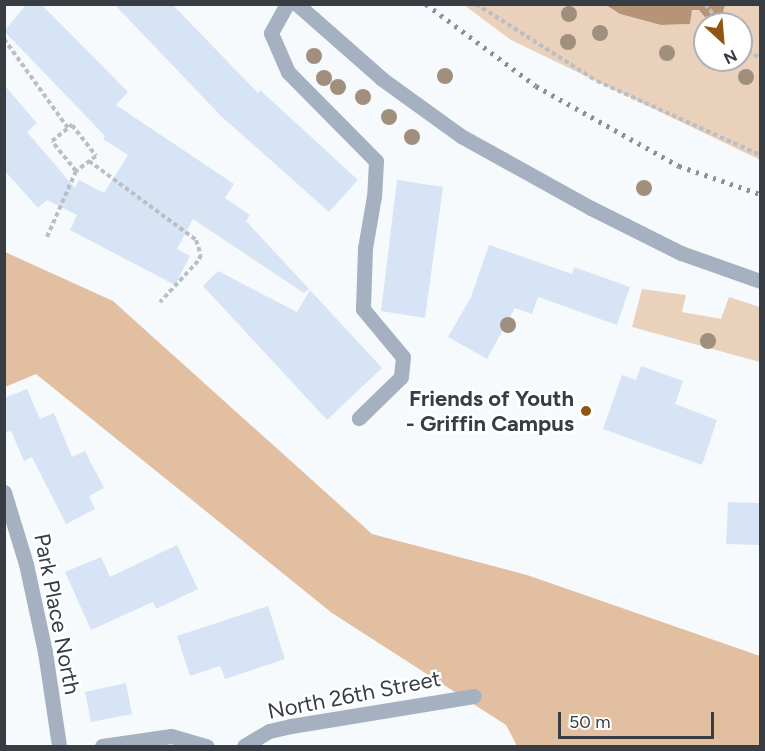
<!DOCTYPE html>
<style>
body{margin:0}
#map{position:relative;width:765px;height:751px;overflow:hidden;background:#f7fafd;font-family:Figtree,sans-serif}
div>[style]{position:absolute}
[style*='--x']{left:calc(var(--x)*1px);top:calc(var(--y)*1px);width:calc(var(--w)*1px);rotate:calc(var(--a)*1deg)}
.green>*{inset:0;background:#e9d1bc}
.forest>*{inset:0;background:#e2bfa0}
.water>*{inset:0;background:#b69577}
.building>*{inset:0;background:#d6e4f5}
.path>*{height:4px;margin-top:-2px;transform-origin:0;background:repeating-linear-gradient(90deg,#bbbfc3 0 4.5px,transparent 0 7.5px)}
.minor>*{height:15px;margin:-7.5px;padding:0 7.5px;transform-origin:7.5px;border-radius:7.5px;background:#a5b1c1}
.rail>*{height:4.5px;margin-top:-2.25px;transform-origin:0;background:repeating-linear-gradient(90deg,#8c9096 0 3px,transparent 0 9px)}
.trees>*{width:16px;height:16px;margin:-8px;border-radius:50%;background:#a18f7d}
.dots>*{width:16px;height:16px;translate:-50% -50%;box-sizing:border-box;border:3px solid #fff;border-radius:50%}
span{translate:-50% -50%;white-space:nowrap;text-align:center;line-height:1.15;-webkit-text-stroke:5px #fff;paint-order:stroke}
.poi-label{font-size:22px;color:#383d44;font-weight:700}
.right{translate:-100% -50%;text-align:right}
.street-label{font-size:22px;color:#383d44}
.frame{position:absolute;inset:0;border:6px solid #383d44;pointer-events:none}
.north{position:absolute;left:693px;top:12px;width:60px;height:60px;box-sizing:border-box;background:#fff;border:2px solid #afb1b4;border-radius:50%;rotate:154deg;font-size:16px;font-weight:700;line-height:24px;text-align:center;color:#383d44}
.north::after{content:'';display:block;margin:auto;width:21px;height:27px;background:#905512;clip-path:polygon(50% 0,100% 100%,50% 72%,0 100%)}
.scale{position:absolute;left:558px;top:712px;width:156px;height:27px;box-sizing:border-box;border:3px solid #383d44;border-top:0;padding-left:8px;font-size:18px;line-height:21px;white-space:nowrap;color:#383d44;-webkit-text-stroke:4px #fff;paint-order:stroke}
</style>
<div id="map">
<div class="green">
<i style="clip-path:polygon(evenodd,464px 5px,606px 5px,620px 14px,661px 25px,690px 24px,692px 10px,723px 12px,725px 5px,760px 5px,760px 160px,511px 40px,464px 5px,705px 24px,741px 24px,741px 60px,705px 60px,705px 24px)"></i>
<i style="clip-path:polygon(642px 289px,686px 295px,682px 312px,721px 319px,729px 297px,760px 307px,760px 362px,632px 327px)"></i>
</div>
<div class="forest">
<i style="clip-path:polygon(5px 252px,113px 301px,372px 534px,527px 575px,760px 656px,760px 746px,517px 746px,506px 725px,332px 613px,36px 374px,5px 387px)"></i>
</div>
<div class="water">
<i style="clip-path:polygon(606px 5px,725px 5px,723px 12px,705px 17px,699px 10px,692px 10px,690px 24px,661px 25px,620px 14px)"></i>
</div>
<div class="building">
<i style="clip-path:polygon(27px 4px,41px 4px,128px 92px,116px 105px,234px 184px,225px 198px,250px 215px,246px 221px,309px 289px,304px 293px,193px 219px,177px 249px,190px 256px,175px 285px,70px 230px,77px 215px,47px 200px,38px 208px,4px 170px,4px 85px,37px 123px,27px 132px,75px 188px,79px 180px,104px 193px,128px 155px,103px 139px,105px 136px,4px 31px)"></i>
<i style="clip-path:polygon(114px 4px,172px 4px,258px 93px,260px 90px,358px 180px,329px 212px,221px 116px)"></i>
<i style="clip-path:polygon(397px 180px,443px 187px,425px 318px,381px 311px)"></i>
<i style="clip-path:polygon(489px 245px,572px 274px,574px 267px,630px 287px,617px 325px,538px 297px,532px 314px,515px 308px,487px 359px,448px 337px,471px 297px)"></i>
<i style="clip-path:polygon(218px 271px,297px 312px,310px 290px,382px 368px,327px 420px,203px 286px)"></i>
<i style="clip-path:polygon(641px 366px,683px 381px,675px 404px,717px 420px,702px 465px,603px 429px,622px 375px,636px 380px)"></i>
<i style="clip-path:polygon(27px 389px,40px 419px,54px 413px,72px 457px,85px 451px,104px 488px,89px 496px,95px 509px,66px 524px,32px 457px,24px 461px,11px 431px,4px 433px,4px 398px)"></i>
<i style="clip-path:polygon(728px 502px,760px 503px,760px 545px,726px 544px)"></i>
<i style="clip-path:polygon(177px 545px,198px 589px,156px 609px,153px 602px,91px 630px,65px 572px,101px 557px,110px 577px)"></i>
<i style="clip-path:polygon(268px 606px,285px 659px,225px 679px,220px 666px,190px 676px,177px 636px)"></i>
<i style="clip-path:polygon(126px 683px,132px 714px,91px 722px,85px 692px)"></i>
</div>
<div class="path">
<i style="--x:476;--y:4;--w:143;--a:32.5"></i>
<i style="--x:597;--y:81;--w:179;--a:24.4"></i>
<i style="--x:705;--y:4;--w:26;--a:51"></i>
<i style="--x:4;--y:39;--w:110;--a:54.3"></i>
<i style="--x:741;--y:47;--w:22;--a:30"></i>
<i style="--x:72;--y:125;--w:39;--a:52"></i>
<i style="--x:96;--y:156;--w:25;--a:143"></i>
<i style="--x:76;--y:171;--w:38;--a:-129"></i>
<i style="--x:52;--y:141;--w:26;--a:-39"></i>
<i style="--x:89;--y:161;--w:133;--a:36.4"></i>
<i style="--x:196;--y:240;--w:16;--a:72"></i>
<i style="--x:201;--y:255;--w:7;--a:117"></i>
<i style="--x:198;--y:261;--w:56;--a:132.8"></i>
<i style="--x:47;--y:237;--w:72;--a:-66.3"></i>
</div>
<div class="minor">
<i style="--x:287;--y:4;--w:33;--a:119"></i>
<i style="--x:271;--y:33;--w:43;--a:66.4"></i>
<i style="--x:288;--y:72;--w:125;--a:45.3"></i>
<i style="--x:376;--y:161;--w:35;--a:93"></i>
<i style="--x:374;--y:196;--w:53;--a:99.8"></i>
<i style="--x:365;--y:248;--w:61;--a:91.9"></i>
<i style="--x:363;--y:309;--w:62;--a:50.2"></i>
<i style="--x:403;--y:357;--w:20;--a:96"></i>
<i style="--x:401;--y:377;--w:59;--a:135.7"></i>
<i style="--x:297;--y:4;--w:113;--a:41.4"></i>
<i style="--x:382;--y:79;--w:97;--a:35.8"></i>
<i style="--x:461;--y:136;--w:149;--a:29"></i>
<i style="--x:591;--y:208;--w:101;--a:26.6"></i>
<i style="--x:681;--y:253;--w:84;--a:19.5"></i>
<i style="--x:4;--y:492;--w:75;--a:73"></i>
<i style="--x:26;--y:564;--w:90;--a:77.8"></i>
<i style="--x:45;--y:652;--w:95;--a:81.5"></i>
<i style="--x:102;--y:746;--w:70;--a:-8.2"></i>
<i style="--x:171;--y:736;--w:37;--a:16"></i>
<i style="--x:244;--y:746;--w:29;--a:-31"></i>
<i style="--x:269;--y:731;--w:23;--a:-13"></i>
<i style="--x:291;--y:726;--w:185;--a:-9.3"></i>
</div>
<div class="rail">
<i style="--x:426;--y:4;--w:137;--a:36.7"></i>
<i style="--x:536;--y:86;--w:164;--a:29.2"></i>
<i style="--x:679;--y:166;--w:86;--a:19.1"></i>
</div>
<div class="trees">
<i style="left:569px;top:14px"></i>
<i style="left:600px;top:33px"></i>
<i style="left:568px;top:42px"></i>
<i style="left:667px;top:53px"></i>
<i style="left:314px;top:56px"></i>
<i style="left:445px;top:76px"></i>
<i style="left:746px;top:77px"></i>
<i style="left:324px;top:78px"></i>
<i style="left:338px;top:87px"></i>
<i style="left:363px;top:97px"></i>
<i style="left:389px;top:117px"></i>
<i style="left:412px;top:137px"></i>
<i style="left:644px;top:188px"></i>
<i style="left:508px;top:325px"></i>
<i style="left:708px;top:341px"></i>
</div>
<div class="dots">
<i style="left:586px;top:411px;background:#905512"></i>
</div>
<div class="poi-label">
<span class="right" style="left:574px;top:411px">Friends of Youth<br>- Griffin Campus</span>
</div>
<div class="street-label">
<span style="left:57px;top:614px;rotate:79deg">Park Place North</span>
<span style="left:354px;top:695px;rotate:-11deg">North 26th Street</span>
</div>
<div class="frame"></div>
<div class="north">N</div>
<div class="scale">50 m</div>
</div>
